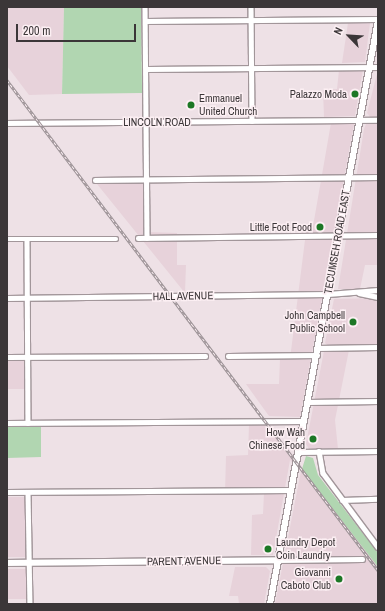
<!DOCTYPE html>
<style>
body{margin:0}
#map{position:relative;width:385px;height:611px;overflow:hidden;background:#eee1e6;font-family:"Archivo Narrow",sans-serif}
div>[style]{position:absolute}
[style*='--x']{left:calc(var(--x)*1px);top:calc(var(--y)*1px);width:calc(var(--w)*1px);rotate:calc(var(--a)*1deg)}
.built>*{inset:0;background:#e7d2da}
.green>*{inset:0;background:#b1d6b1}
.roads{filter:drop-shadow(1px 0 #a2969a) drop-shadow(-1px 0 #a2969a) drop-shadow(0 1px #a2969a) drop-shadow(0 -1px #a2969a)}
.street>*{height:4.5px;margin:-2.25px;padding:0 2.25px;transform-origin:2.25px;border-radius:2.25px;background:#fff}
.secondary>*{height:6px;margin:-3px;padding:0 3px;transform-origin:3px;border-radius:3px;background:#fff}
.rail>*{height:2.5px;margin-top:-1.25px;transform-origin:0;background:repeating-linear-gradient(90deg,#fceff3 0 3px,#9a9094 0 6px);box-sizing:border-box;border-block:1px solid #9a9094}
.dots>*{width:11px;height:11px;translate:-50% -50%;box-sizing:border-box;border:2px solid #fceff3;border-radius:50%}
span{translate:-50% -50%;white-space:nowrap;text-align:center;line-height:1.15;-webkit-text-stroke:3px #fceff3;paint-order:stroke}
.poi-label{font-size:11px;color:#3b3638}
.right{translate:-100% -50%;text-align:right}
.left{translate:0 -50%;text-align:left}
.street-label{font-size:11px;color:#3b3638}
.frame{position:absolute;inset:0;border:8px solid #3b3638;pointer-events:none}
.north{position:absolute;left:329px;top:16px;width:40px;height:40px;-webkit-text-stroke:3px #fceff3;paint-order:stroke;rotate:295deg;font-size:11px;font-weight:700;line-height:16px;text-align:center;color:#3b3638}
.north::after{content:'';display:block;margin:auto;width:14px;height:18px;background:#3b3638;clip-path:polygon(50% 0,100% 100%,50% 72%,0 100%)}
.scale{position:absolute;left:16px;top:24px;width:120px;height:18px;box-sizing:border-box;border:2px solid #3b3638;border-top:0;padding-left:5px;font-size:12px;line-height:14px;white-space:nowrap;color:#3b3638;-webkit-text-stroke:3px #fceff3;paint-order:stroke}
</style>
<div id="map">
<div class="built">
<i style="clip-path:polygon(7px 7px,64px 7px,62px 94px,29px 95px,7px 66px)"></i>
<i style="clip-path:polygon(348px 23px,370px 23px,365px 62px,342px 63px)"></i>
<i style="clip-path:polygon(339px 70px,363px 70px,355px 116px,324px 117px,323px 90px,337px 89px)"></i>
<i style="clip-path:polygon(378px 70px,378px 117px,371px 118px,367px 113px)"></i>
<i style="clip-path:polygon(331px 123px,354px 124px,300px 417px,269px 416px,246px 384px,279px 384px,280px 359px,290px 359px,306px 232px,312px 232px)"></i>
<i style="clip-path:polygon(378px 123px,378px 265px,365px 265px,360px 289px,338px 289px,364px 129px,366px 124px)"></i>
<i style="clip-path:polygon(145px 182px,146px 232px,177px 233px,177px 265px,186px 265px,185px 293px,97px 184px)"></i>
<i style="clip-path:polygon(378px 298px,378px 345px,329px 346px,325px 343px,334px 299px)"></i>
<i style="clip-path:polygon(349px 350px,335px 420px,338px 449px,309px 449px,306px 444px,324px 351px)"></i>
<i style="clip-path:polygon(7px 361px,25px 361px,26px 389px,7px 389px)"></i>
<i style="clip-path:polygon(249px 424px,269px 424px,378px 567px,378px 604px,275px 604px,301px 471px,290px 460px,273px 555px,251px 555px,252px 515px,263px 514px,264px 493px,225px 493px,226px 456px,248px 455px)"></i>
<i style="clip-path:polygon(7px 497px,28px 497px,27px 557px,7px 557px)"></i>
<i style="clip-path:polygon(235px 567px,266px 567px,270px 571px,264px 604px,239px 604px,238px 596px,229px 596px)"></i>
<i style="clip-path:polygon(7px 569px,26px 569px,26px 599px,7px 599px)"></i>
</div>
<div class="green">
<i style="clip-path:polygon(64px 7px,141px 7px,142px 93px,62px 94px)"></i>
<i style="clip-path:polygon(7px 426px,41px 426px,41px 457px,7px 458px)"></i>
<i style="clip-path:polygon(306px 456px,313px 458px,318px 475px,378px 553px,378px 567px,302px 469px)"></i>
</div>
<div class="roads">
<div class="street">
<i style="--x:145;--y:7;--w:231;--a:89.5"></i>
<i style="--x:251;--y:7;--w:114;--a:89.5"></i>
<i style="--x:145;--y:21;--w:233;--a:-0.5"></i>
<i style="--x:146;--y:69;--w:232;--a:-0.5"></i>
<i style="--x:7;--y:123;--w:371;--a:-0.5"></i>
<i style="--x:95;--y:180;--w:283;--a:-0.6"></i>
<i style="--x:138;--y:238;--w:240;--a:-0.7"></i>
<i style="--x:7;--y:239;--w:109;--a:0"></i>
<i style="--x:27;--y:239;--w:184;--a:89.7"></i>
<i style="--x:359;--y:293;--w:19;--a:12"></i>
<i style="--x:7;--y:298;--w:321;--a:-0.7"></i>
<i style="--x:328;--y:294;--w:50;--a:-4.6"></i>
<i style="--x:318;--y:348;--w:60;--a:-1"></i>
<i style="--x:228;--y:356;--w:89;--a:-0.6"></i>
<i style="--x:7;--y:357;--w:198;--a:-0.3"></i>
<i style="--x:308;--y:402;--w:70;--a:-0.8"></i>
<i style="--x:7;--y:423;--w:297;--a:-0.4"></i>
<i style="--x:319;--y:451;--w:22;--a:80"></i>
<i style="--x:323;--y:473;--w:92;--a:53.4"></i>
<i style="--x:299;--y:452;--w:79;--a:-0.7"></i>
<i style="--x:7;--y:492;--w:284;--a:-0.4"></i>
<i style="--x:28;--y:492;--w:112;--a:89"></i>
<i style="--x:342;--y:500;--w:36;--a:-2"></i>
<i style="--x:278;--y:560;--w:84;--a:-0.7"></i>
</div>
<div class="secondary">
<i style="--x:7;--y:563;--w:271;--a:-0.6"></i>
<i style="--x:270;--y:604;--w:593;--a:-79.51"></i>
</div>
</div>
<div class="rail">
<i style="--x:7;--y:80;--w:615;--a:52.87"></i>
</div>
<div class="dots">
<i style="left:355px;top:94px;background:#1c7725"></i>
<i style="left:191px;top:105px;background:#1c7725"></i>
<i style="left:320px;top:227px;background:#1c7725"></i>
<i style="left:353px;top:322px;background:#1c7725"></i>
<i style="left:313px;top:439px;background:#1c7725"></i>
<i style="left:268px;top:549px;background:#1c7725"></i>
<i style="left:339px;top:579px;background:#1c7725"></i>
</div>
<div class="poi-label">
<span class="right" style="left:347px;top:94px">Palazzo Moda</span>
<span class="left" style="left:199px;top:105px">Emmanuel<br>United Church</span>
<span class="right" style="left:312px;top:227px">Little Foot Food</span>
<span class="right" style="left:345px;top:322px">John Campbell<br>Public School</span>
<span class="right" style="left:305px;top:439px">How Wah<br>Chinese Food</span>
<span class="left" style="left:276px;top:549px">Laundry Depot<br>Coin Laundry</span>
<span class="right" style="left:331px;top:579px">Giovanni<br>Caboto Club</span>
</div>
<div class="street-label">
<span style="left:157px;top:122px">LINCOLN ROAD</span>
<span style="left:337px;top:242px;rotate:-80deg">TECUMSEH ROAD EAST</span>
<span style="left:183px;top:296px;rotate:-1deg">HALL AVENUE</span>
<span style="left:184px;top:561px;rotate:-1deg">PARENT AVENUE</span>
</div>
<div class="frame"></div>
<div class="north">N</div>
<div class="scale">200 m</div>
</div>
